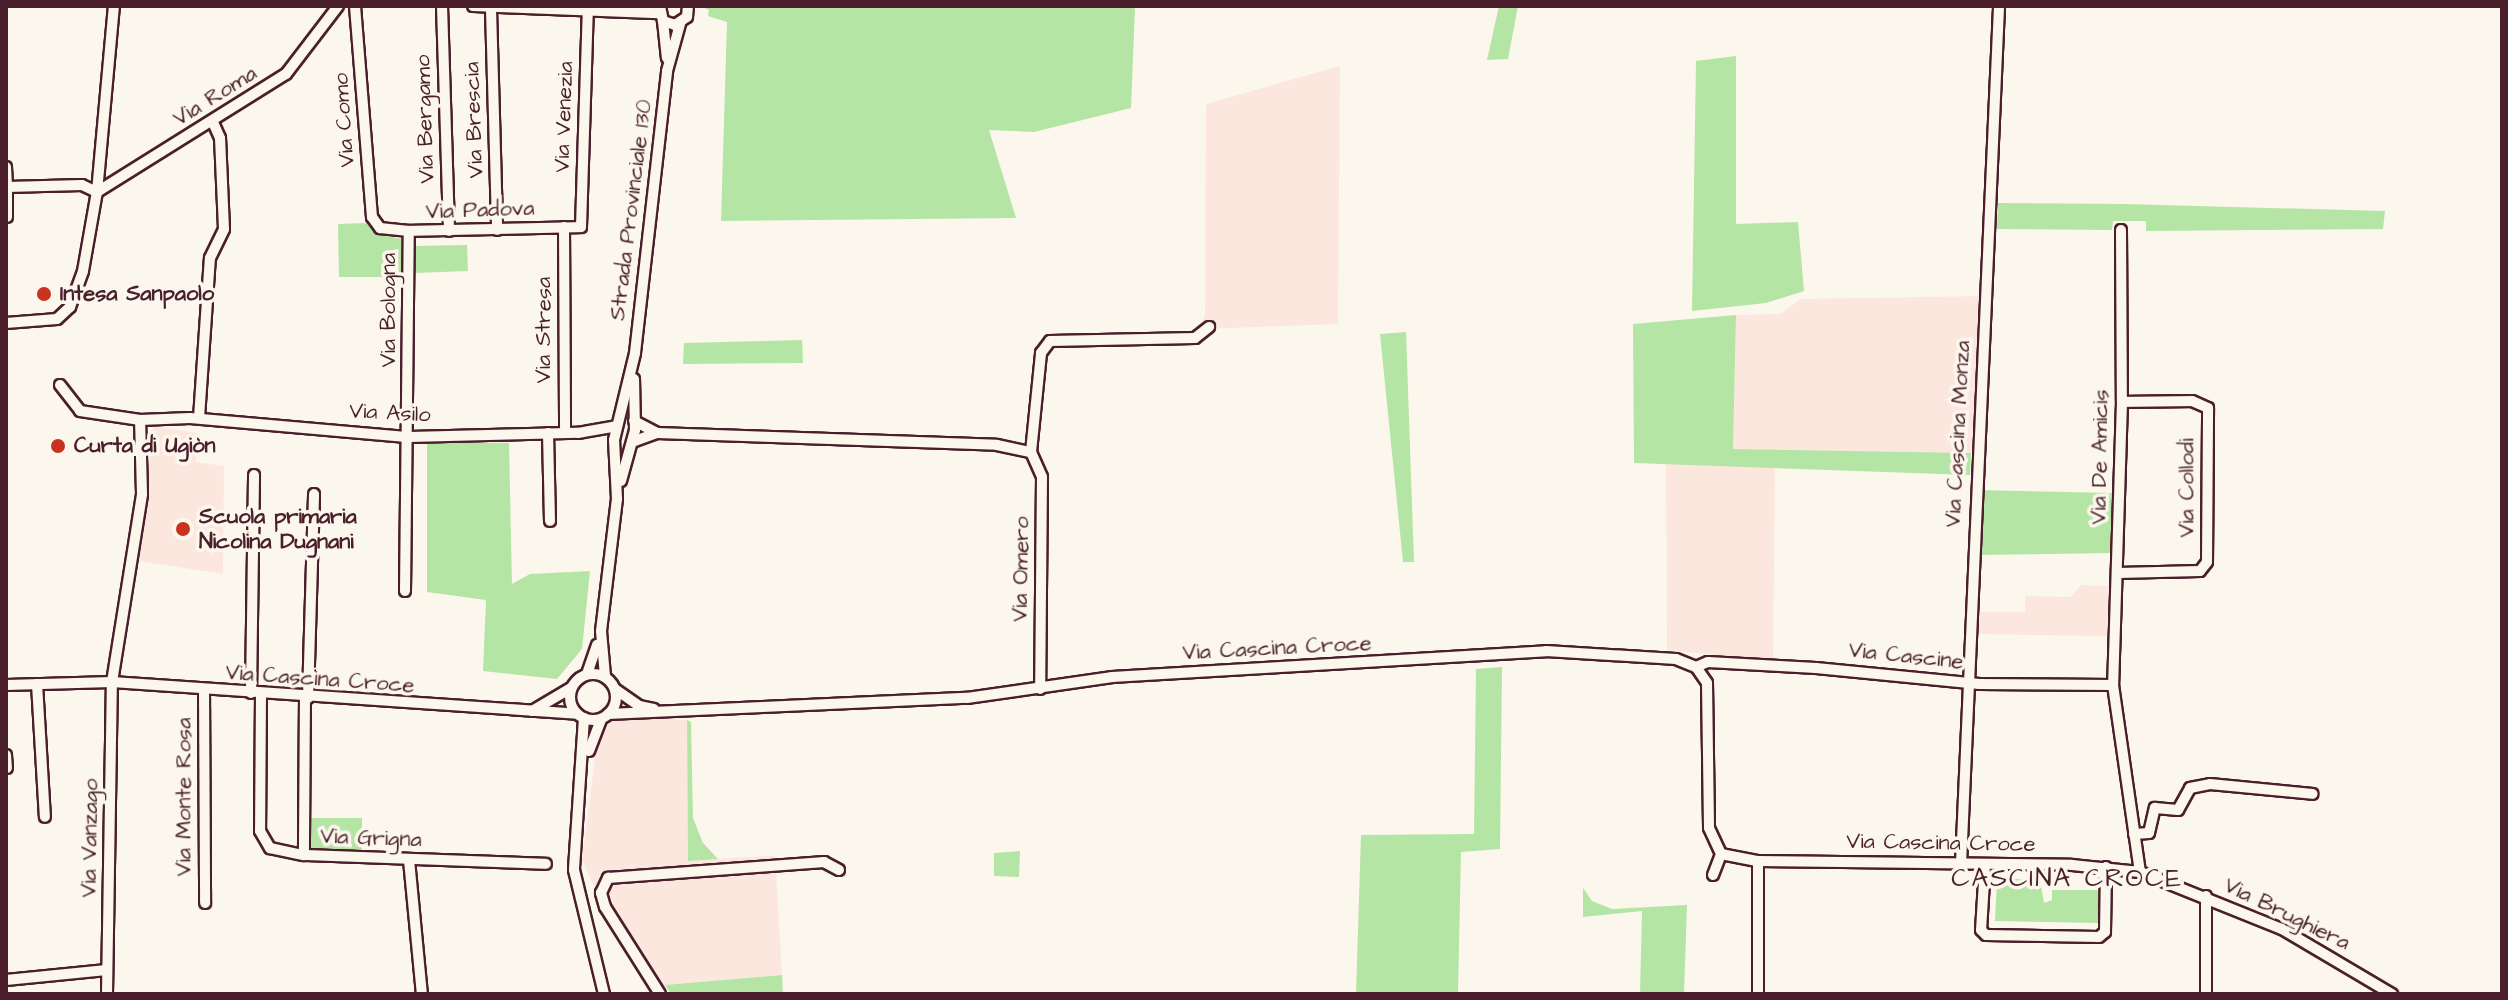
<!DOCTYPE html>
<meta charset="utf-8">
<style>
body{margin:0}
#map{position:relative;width:2508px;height:1000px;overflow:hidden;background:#fbf7ec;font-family:"Architects Daughter",sans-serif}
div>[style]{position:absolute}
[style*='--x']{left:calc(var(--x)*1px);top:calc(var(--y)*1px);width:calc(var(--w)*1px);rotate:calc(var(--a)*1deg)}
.built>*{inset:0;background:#fce7de}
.green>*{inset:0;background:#b4e5a5}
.roads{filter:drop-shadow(2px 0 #4a1f2b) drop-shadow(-2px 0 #4a1f2b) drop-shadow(0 2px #4a1f2b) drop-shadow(0 -2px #4a1f2b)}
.minor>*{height:10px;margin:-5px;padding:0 5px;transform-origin:5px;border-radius:5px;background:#fbf7ec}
.minor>.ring{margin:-5px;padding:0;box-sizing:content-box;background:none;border:10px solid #fbf7ec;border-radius:50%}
.dots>*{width:22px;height:22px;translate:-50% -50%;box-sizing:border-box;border:4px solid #fbf7ec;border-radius:50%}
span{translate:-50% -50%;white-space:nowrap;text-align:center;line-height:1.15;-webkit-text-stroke:7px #fbf7ec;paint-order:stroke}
.street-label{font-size:22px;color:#4a1f2b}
.poi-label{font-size:22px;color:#4a1f2b;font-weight:700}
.left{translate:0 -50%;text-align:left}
.quarter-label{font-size:26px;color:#4a1f2b;letter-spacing:2px}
.frame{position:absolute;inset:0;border:8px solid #4a1f2b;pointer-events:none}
</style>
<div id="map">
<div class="built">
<i style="clip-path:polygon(1340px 66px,1338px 324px,1200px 329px,1205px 315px,1206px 104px)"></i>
<i style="clip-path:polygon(1983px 296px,1971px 453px,1733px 449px,1736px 315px,1781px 314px,1800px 299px)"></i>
<i style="clip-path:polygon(153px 426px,196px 433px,196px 462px,224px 466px,223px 574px,139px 561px)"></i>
<i style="clip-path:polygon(1666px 463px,1775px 468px,1773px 661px,1667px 650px)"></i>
<i style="clip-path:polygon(2081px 585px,2109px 586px,2107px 636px,1973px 634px,1973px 628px,1964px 628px,1965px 612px,2025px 612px,2025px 596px,2070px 597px)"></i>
<i style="clip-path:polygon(614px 717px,687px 720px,688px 860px,775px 856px,782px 975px,652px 986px,618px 938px,582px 860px,598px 735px,605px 720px)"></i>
</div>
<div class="green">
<i style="clip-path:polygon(700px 6px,1135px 6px,1131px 108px,1034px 132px,989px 130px,1016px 218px,721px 221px,727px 22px,708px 16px,709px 10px)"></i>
<i style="clip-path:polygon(1499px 6px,1518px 6px,1508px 59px,1487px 60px)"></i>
<i style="clip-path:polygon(1736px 56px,1736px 224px,1798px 222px,1804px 291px,1766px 303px,1692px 311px,1696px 61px)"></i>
<i style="clip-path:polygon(1998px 203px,2124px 204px,2385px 211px,2383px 229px,2146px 231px,2146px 221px,2113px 221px,2112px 230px,1997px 229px)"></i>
<i style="clip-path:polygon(369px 223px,380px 234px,401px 239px,402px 277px,339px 277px,338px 224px)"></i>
<i style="clip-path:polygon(467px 245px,468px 271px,415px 273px,414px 246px)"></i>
<i style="clip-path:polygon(1736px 315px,1733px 449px,1971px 453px,1970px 475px,1634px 463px,1633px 324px)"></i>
<i style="clip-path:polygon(1406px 332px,1414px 562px,1403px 562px,1380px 334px)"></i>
<i style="clip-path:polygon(802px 340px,803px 363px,683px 364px,684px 343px)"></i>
<i style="clip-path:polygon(427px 442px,509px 443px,512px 584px,530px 574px,590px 571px,582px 649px,557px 679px,483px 671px,486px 600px,427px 592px)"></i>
<i style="clip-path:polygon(1978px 490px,2112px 493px,2110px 553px,1975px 555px)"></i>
<i style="clip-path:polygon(1502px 667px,1500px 849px,1461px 852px,1458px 994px,1356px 994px,1361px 835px,1474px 834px,1476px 669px)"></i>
<i style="clip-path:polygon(687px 720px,691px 722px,693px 818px,703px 843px,718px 859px,688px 861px)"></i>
<i style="clip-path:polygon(308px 818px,362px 818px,362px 852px,311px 850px)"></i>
<i style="clip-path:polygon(1020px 851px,1019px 877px,994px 876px,994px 853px)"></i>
<i style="clip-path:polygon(1997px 879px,2040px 879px,2044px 903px,2052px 900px,2052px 890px,2100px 890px,2099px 923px,1995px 921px)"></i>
<i style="clip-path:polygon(1583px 888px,1592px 901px,1612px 909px,1687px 905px,1684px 994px,1640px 994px,1642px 911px,1583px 917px)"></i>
<i style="clip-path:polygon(782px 975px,783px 994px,671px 994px,665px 985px)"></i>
</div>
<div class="roads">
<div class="minor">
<i style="--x:355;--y:6;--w:212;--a:85.4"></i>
<i style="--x:372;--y:217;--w:14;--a:54"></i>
<i style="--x:380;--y:228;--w:29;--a:6"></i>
<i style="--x:409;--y:231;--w:172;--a:-1.3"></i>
<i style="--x:581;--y:227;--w:219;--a:-88.2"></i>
<i style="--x:442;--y:6;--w:225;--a:88.2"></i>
<i style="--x:473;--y:6;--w:186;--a:2.2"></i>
<i style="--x:660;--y:6;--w:15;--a:79"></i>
<i style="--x:663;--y:21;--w:13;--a:18"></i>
<i style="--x:675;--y:25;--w:14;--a:-34"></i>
<i style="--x:687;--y:17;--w:11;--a:-85"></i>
<i style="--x:491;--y:9;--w:221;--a:88.4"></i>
<i style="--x:663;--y:21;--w:37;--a:84"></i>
<i style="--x:6;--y:167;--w:20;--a:87"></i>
<i style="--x:97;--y:192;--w:223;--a:-32"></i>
<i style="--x:286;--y:74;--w:86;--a:-52.6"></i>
<i style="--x:7;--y:217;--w:30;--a:-90"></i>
<i style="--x:7;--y:187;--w:75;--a:-1.5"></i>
<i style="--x:82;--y:185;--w:17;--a:25"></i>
<i style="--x:564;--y:227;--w:206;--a:89.7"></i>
<i style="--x:2121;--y:230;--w:172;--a:89.7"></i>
<i style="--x:2122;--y:402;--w:283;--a:91.8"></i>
<i style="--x:2113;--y:685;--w:189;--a:81.8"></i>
<i style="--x:6;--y:323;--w:51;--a:-4.5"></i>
<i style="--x:57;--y:319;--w:18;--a:-43"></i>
<i style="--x:70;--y:307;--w:38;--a:-70"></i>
<i style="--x:83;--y:271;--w:80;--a:-80"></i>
<i style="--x:97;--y:192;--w:187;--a:-84.8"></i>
<i style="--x:60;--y:385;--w:33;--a:52"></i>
<i style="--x:80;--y:411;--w:61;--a:8.5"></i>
<i style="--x:140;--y:420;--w:50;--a:-2.3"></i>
<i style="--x:190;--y:418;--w:220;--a:5"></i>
<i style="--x:409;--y:437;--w:169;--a:-1.4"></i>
<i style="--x:578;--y:433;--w:39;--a:-10"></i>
<i style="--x:199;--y:418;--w:160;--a:-86.1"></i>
<i style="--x:210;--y:258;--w:32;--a:-64"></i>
<i style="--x:224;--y:229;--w:91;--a:-92.5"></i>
<i style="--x:220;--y:138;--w:17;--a:-114"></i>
<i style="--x:548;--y:433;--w:88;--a:88.7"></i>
<i style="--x:657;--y:433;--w:340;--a:2"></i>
<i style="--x:997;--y:445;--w:35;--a:12"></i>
<i style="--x:632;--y:442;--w:27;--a:-20"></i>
<i style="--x:657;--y:433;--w:26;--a:-152"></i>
<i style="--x:1031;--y:452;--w:100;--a:-84.2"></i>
<i style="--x:1041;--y:353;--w:15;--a:-53"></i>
<i style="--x:1050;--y:341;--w:145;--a:-1.2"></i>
<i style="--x:1195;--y:338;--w:18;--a:-38"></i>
<i style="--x:1031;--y:452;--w:27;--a:66"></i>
<i style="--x:1042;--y:477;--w:212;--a:90.5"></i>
<i style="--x:621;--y:481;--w:53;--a:-74.6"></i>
<i style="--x:635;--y:430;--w:51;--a:-91.1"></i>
<i style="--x:2118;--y:573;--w:82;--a:-1.4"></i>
<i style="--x:2200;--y:571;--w:11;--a:-52"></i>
<i style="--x:2207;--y:562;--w:154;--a:-89.6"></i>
<i style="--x:2208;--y:408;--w:17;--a:-156"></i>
<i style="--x:2192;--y:401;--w:70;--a:179.2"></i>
<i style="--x:405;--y:591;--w:360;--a:-89.4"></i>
<i style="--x:1696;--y:667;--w:13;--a:-23"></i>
<i style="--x:1708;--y:662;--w:108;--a:3.2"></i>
<i style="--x:1816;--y:668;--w:164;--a:5.6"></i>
<i style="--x:1979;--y:684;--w:134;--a:0.4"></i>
<i class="ring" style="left:570px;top:674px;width:36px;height:36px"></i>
<i style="--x:587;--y:674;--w:31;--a:-71"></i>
<i style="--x:605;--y:676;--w:45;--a:-95.1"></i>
<i style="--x:601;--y:631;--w:133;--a:-83.1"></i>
<i style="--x:617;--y:499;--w:59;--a:-92.9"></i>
<i style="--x:614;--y:440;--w:89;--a:-76.4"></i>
<i style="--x:635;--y:353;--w:284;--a:-83.5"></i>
<i style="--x:667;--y:71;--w:49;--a:-74.5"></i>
<i style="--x:37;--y:684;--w:133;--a:86.6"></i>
<i style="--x:6;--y:685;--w:106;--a:-1.6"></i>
<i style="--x:112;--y:682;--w:466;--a:3.9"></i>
<i style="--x:615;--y:689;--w:29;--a:35"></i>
<i style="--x:639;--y:706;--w:15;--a:11"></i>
<i style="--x:204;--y:690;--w:213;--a:89.7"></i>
<i style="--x:251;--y:693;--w:218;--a:-89.2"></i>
<i style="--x:261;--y:694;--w:137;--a:90.4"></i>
<i style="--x:260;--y:831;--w:20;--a:60"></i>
<i style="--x:270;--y:848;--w:35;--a:12"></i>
<i style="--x:305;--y:697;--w:158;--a:90.4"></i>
<i style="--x:304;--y:855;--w:242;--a:2.1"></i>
<i style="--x:308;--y:698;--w:204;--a:-88.3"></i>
<i style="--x:532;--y:711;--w:45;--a:-30.5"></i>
<i style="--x:608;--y:714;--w:359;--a:-2.6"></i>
<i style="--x:967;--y:698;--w:147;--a:-8.2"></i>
<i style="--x:1112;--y:677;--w:435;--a:-3.4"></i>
<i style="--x:1546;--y:651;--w:130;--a:3.5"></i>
<i style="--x:1676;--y:659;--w:22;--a:22"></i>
<i style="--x:1696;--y:667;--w:19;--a:55"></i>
<i style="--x:1707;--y:683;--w:145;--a:89.2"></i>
<i style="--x:1709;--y:828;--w:29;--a:65"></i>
<i style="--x:1721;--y:854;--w:38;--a:11"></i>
<i style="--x:1758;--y:861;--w:314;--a:0.7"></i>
<i style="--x:2072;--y:865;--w:68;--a:5.9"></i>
<i style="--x:2140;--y:872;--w:153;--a:21.9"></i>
<i style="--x:2282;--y:929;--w:128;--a:30.6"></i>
<i style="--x:584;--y:718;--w:152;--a:93.8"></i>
<i style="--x:574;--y:870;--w:128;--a:76.4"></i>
<i style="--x:589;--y:751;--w:34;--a:-69"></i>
<i style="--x:6;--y:755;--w:13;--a:86"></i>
<i style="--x:2134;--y:834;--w:15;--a:-4"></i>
<i style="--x:2149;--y:833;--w:26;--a:-77"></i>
<i style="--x:2155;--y:808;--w:23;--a:5"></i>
<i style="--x:2178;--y:810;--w:25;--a:-61"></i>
<i style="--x:2190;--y:788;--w:20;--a:-11"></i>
<i style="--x:2210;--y:784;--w:103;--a:5.5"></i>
<i style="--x:409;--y:860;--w:135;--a:84.5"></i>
<i style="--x:1961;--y:864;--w:859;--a:-87.46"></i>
<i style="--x:1985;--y:865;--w:65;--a:93.5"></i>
<i style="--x:1981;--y:930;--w:7;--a:45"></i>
<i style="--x:1986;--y:935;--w:113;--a:1"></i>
<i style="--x:2099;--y:937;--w:8;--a:-40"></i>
<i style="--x:2105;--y:932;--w:65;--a:-89.1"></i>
<i style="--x:1713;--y:875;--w:22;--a:-69"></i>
<i style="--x:6;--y:980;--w:101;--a:-5.7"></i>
<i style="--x:107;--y:994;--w:312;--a:-89.1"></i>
<i style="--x:112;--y:682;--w:190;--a:-80.9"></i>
<i style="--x:142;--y:494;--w:74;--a:-91.5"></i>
<i style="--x:660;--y:994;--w:103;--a:-122.3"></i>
<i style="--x:605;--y:907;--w:15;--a:-106"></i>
<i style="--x:601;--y:893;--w:17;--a:-65"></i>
<i style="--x:608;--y:878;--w:217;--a:-4.2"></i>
<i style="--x:824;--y:862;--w:17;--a:28"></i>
<i style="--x:1758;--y:994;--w:133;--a:-90"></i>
<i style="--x:2206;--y:994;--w:98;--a:-90"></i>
</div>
</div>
<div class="dots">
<i style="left:44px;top:294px;background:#c8321e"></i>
<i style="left:58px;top:446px;background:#c8321e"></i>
<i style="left:183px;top:529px;background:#c8321e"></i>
</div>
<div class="street-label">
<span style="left:215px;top:96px;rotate:-32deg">Via Roma</span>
<span style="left:564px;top:117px;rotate:-88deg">Via Venezia</span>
<span style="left:425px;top:119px;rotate:-92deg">Via Bergamo</span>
<span style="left:344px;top:120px;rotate:-94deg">Via Como</span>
<span style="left:474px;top:120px;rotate:-92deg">Via Brescia</span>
<span style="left:480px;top:210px;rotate:-2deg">Via Padova</span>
<span style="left:631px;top:210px;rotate:-83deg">Strada Provinciale 130</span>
<span style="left:389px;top:310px;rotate:-90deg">Via Bologna</span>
<span style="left:544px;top:330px;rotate:-90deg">Via Stresa</span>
<span style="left:390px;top:413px;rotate:3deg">Via Asilo</span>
<span style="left:1958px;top:434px;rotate:-87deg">Via Cascina Monza</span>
<span style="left:2100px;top:457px;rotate:-89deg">Via De Amicis</span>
<span style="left:2187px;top:488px;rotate:-90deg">Via Collodi</span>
<span style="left:1021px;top:569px;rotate:-89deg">Via Omero</span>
<span style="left:1277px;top:648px;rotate:-3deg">Via Cascina Croce</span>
<span style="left:1906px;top:656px;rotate:6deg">Via Cascine</span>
<span style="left:320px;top:679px;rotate:4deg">Via Cascina Croce</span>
<span style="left:184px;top:797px;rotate:-90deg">Via Monte Rosa</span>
<span style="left:90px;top:838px;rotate:-89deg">Via Vanzago</span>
<span style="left:371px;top:838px;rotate:2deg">Via Grigna</span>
<span style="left:1941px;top:843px;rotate:1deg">Via Cascina Croce</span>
<span style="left:2287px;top:914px;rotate:26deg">Via Brughiera</span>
</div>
<div class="poi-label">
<span class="left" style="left:60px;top:294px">Intesa Sanpaolo</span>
<span class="left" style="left:74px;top:446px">Curta di Ugiòn</span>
<span class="left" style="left:199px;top:529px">Scuola primaria<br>Nicolina Dugnani</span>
</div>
<div class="quarter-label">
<span style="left:2067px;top:879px">CASCINA CROCE</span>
</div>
<div class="frame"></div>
</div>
